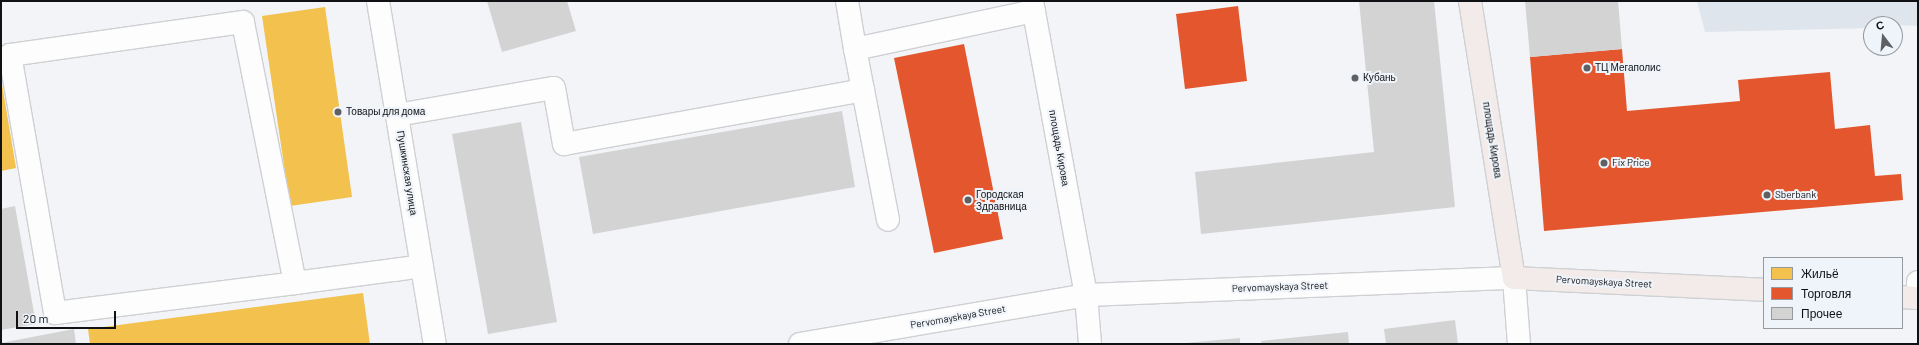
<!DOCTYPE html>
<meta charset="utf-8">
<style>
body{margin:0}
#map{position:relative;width:1919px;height:345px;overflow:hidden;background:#f2f4f7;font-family:Barlow,sans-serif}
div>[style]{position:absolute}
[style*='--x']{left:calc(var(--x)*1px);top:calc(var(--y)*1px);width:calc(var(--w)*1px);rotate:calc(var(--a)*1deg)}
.built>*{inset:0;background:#dfe5ed}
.homes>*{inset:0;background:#f2c14e}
.shops>*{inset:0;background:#e4572e}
.building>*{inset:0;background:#d3d3d4}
.roads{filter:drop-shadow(1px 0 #ced0d2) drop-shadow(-1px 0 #ced0d2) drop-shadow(0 1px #ced0d2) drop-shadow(0 -1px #ced0d2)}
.minor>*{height:22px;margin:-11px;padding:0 11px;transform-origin:11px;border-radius:11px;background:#fdfdfe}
.major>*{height:22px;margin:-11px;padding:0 11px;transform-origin:11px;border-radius:11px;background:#f2ebe9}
.dots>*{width:11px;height:11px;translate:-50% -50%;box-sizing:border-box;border:2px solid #eff4fa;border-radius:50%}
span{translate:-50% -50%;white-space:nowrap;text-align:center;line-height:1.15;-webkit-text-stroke:4px #eff4fa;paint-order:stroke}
.poi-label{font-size:10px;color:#101114}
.left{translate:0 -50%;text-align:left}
.street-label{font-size:10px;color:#101114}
.frame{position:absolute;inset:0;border:2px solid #101114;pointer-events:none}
.legend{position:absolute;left:1763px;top:257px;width:140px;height:72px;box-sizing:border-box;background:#eff4fa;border:1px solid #96999e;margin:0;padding:5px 7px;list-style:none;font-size:12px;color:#101114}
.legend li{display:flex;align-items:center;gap:8px;height:20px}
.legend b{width:20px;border:1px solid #96999e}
.north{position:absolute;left:1863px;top:16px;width:40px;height:40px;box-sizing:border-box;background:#eff4fa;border:1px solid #96999e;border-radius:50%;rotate:344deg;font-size:11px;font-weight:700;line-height:16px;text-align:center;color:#101114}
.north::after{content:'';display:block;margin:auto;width:14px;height:18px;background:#5f6063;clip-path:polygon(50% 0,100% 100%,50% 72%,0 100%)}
.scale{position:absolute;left:16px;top:311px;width:100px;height:18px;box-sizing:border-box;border:2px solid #101114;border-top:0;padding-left:5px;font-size:12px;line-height:14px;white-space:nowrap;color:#101114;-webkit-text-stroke:3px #eff4fa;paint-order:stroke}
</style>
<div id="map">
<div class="built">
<i style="clip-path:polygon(1697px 1px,1918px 1px,1918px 26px,1871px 24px,1871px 28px,1705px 32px)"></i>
</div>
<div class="homes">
<i style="clip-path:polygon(325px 7px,352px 197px,290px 206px,262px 16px)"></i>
<i style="clip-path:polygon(2px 84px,16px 168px,1px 171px,1px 85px)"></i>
<i style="clip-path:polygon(363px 293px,370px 344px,90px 344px,88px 329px)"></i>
</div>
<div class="shops">
<i style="clip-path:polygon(1238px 6px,1247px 81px,1185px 89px,1176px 14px)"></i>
<i style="clip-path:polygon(964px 44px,1003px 239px,934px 253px,894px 58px)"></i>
<i style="clip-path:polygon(1622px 49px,1627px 111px,1740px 101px,1738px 80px,1830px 72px,1835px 129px,1870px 125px,1875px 176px,1901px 174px,1903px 200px,1544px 231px,1530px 57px)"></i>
</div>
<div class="building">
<i style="clip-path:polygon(487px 1px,567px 1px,576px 31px,502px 52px)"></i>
<i style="clip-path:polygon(1359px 1px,1434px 1px,1455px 207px,1201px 234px,1195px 172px,1374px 152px)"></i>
<i style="clip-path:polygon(1525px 1px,1618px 1px,1622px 49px,1530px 57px)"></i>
<i style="clip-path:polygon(842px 111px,855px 187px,593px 234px,579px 157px)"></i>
<i style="clip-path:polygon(521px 122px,557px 322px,488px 334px,452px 134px)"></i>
<i style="clip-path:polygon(15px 206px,36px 324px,1px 330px,1px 209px)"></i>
<i style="clip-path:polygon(1455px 320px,1458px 344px,1386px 344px,1384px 329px)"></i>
<i style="clip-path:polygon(74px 329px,76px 344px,1px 344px,1px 343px)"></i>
<i style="clip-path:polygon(1348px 332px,1349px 344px,1262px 344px,1261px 341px)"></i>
<i style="clip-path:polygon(1240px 338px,1240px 344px,1186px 344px,1186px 343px)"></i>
</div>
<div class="roads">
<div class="minor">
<i style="--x:378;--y:1;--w:348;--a:80.6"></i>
<i style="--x:847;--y:1;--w:49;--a:80.5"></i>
<i style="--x:1032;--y:1;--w:299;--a:79.6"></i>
<i style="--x:1086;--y:295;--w:49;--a:85.3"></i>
<i style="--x:863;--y:90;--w:132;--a:79.1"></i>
<i style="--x:397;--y:115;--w:159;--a:-9.8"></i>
<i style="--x:554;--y:88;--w:57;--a:79.9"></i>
<i style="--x:564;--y:144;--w:304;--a:-10.2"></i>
<i style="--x:863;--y:90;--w:42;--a:-101"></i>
<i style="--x:855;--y:49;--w:183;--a:-12"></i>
<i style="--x:1918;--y:282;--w:16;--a:90"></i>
<i style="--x:295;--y:283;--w:266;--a:-101.3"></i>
<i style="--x:243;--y:22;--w:235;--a:171.9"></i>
<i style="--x:10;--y:55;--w:262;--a:80.1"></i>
<i style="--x:55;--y:313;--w:242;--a:-7.1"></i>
<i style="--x:295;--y:283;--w:100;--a:-7.5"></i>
<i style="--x:394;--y:270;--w:28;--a:-8"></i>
<i style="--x:800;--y:344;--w:290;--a:-9.7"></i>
<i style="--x:1086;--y:295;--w:428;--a:-2.3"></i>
<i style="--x:1514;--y:278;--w:66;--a:85.7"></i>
</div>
<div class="major">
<i style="--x:1470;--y:1;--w:280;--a:81"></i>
<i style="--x:1514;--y:278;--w:250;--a:2.7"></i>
<i style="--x:1902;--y:297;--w:14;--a:4"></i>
</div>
</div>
<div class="dots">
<i style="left:1587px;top:68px;background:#5f6063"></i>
<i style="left:1355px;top:78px;background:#5f6063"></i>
<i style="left:338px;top:112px;background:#5f6063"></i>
<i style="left:1604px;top:163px;background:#5f6063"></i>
<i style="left:1767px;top:195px;background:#5f6063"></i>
<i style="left:968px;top:200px;background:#5f6063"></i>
</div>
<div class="poi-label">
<span class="left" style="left:1595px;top:68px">ТЦ Мегаполис</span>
<span class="left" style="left:1363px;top:78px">Кубань</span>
<span class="left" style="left:346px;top:112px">Товары для дома</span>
<span class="left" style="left:1612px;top:163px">Fix Price</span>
<span class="left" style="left:976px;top:200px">Городская<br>Здравница</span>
<span class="left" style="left:1775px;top:195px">Sberbank</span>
</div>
<div class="street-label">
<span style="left:1492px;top:140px;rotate:81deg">площадь Кирова</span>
<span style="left:1059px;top:148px;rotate:80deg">площадь Кирова</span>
<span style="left:407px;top:173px;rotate:81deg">Пушкинская улица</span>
<span style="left:1604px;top:282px;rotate:3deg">Pervomayskaya Street</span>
<span style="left:1280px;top:287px;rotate:-2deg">Pervomayskaya Street</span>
<span style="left:958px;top:317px;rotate:-10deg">Pervomayskaya Street</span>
</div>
<div class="frame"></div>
<ul class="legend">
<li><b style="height:11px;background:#f2c14e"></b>Жильё</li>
<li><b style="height:11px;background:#e4572e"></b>Торговля</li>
<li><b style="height:11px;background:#d3d3d4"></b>Прочее</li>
</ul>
<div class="north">С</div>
<div class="scale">20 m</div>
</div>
